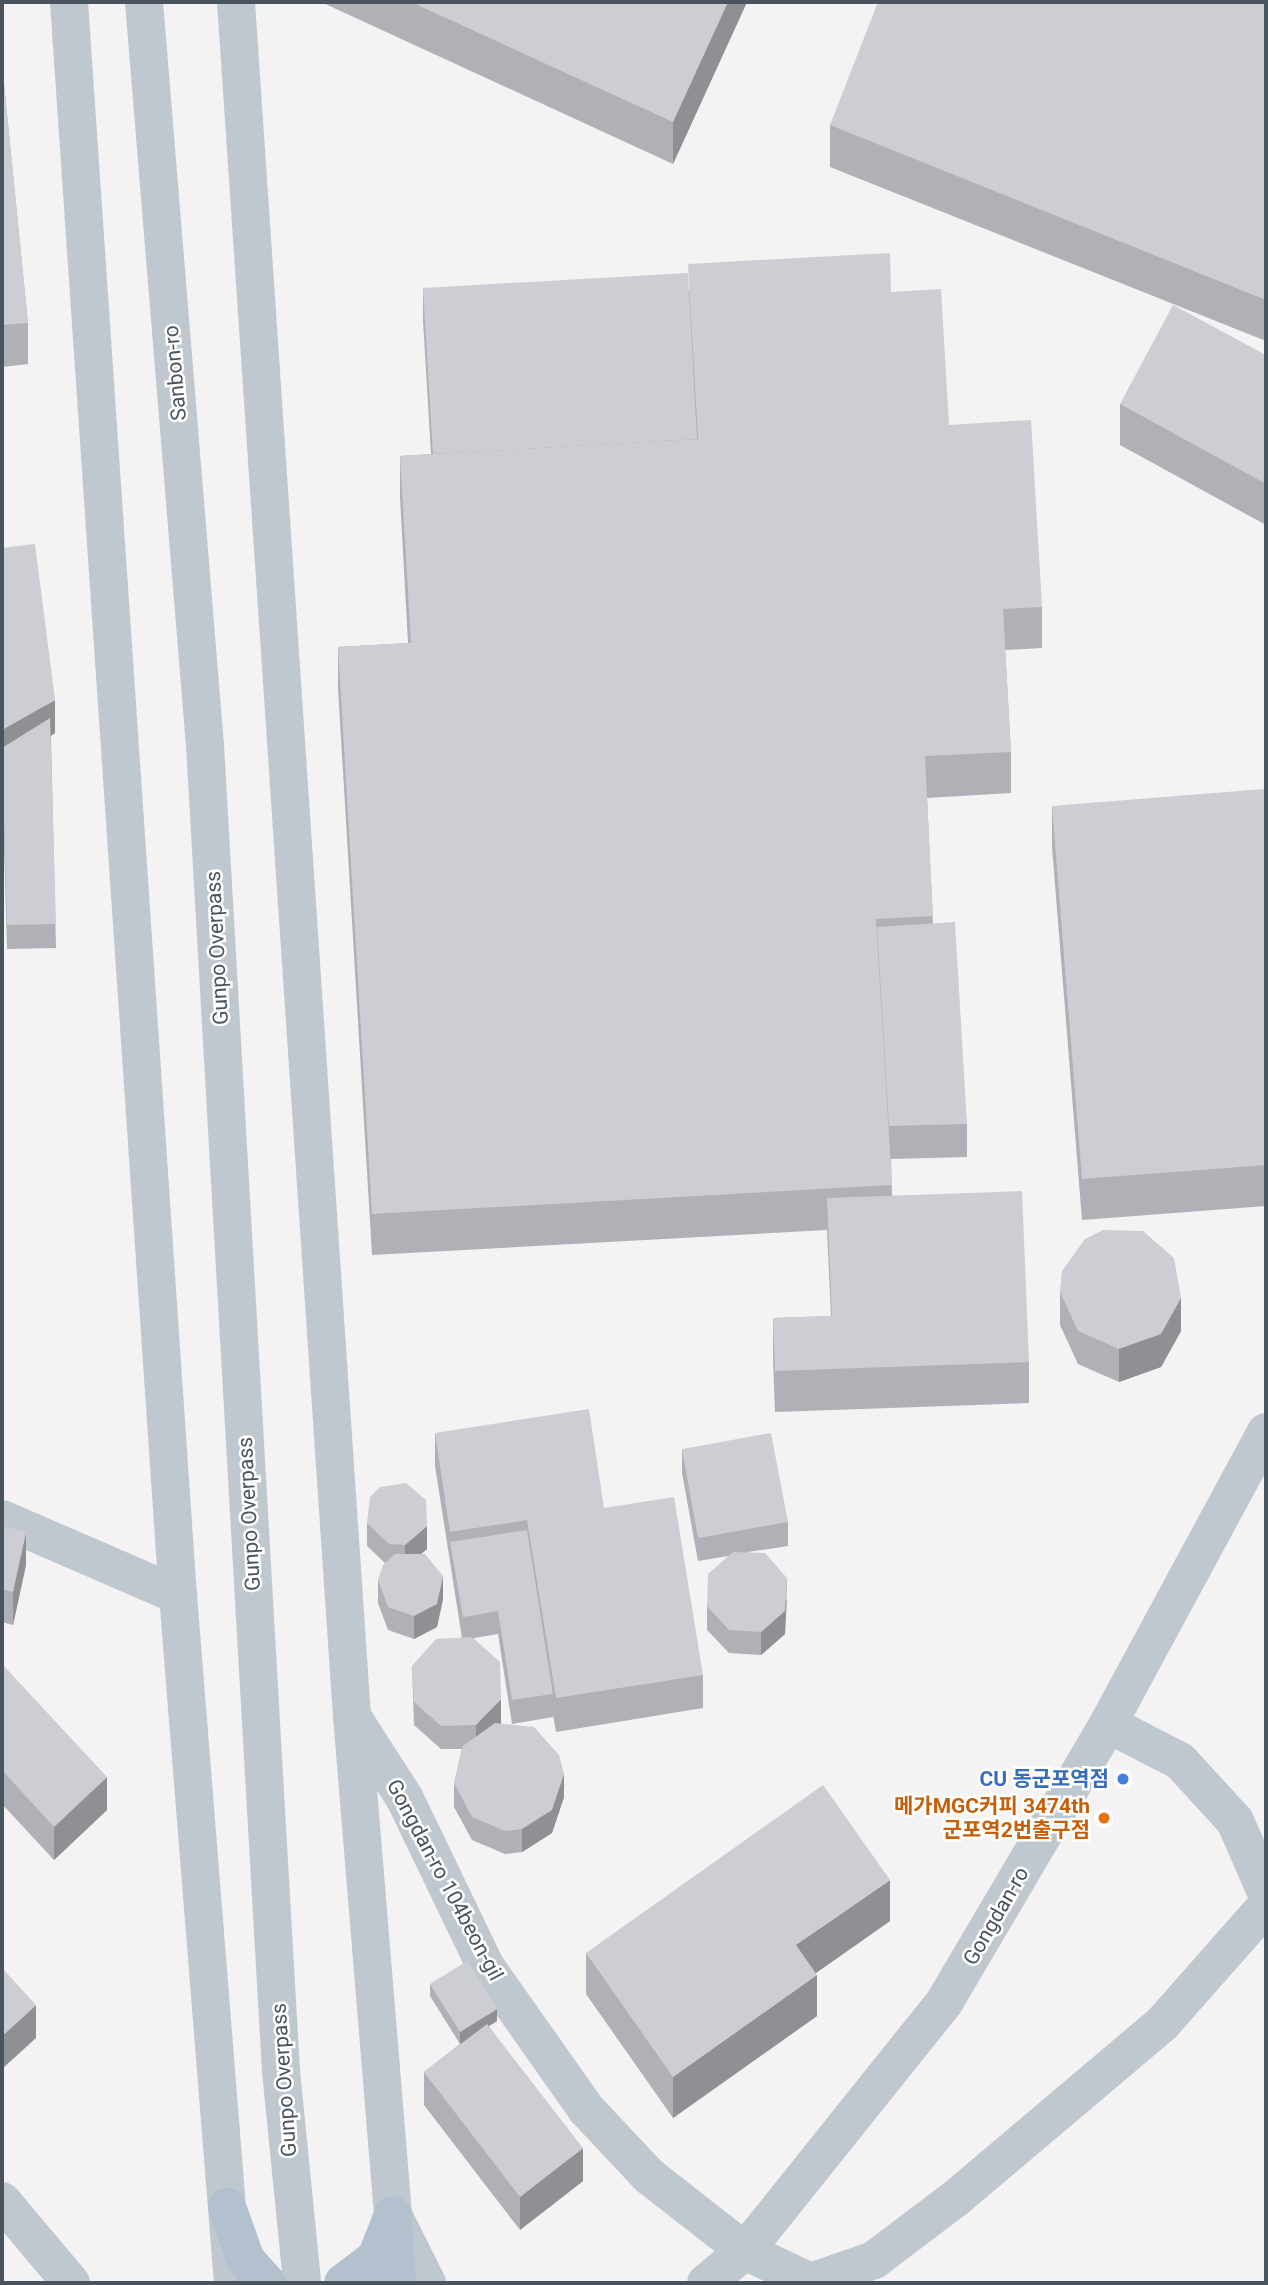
<!DOCTYPE html>
<meta charset="utf-8">
<style>
body{margin:0}
#map{position:relative;width:1268px;height:2285px;overflow:hidden;background:#f4f2f2;font-family:Roboto,"Noto Sans KR",sans-serif}
div>[style]{position:absolute}
[style*='--x']{left:calc(var(--x)*1px);top:calc(var(--y)*1px);width:calc(var(--w)*1px);rotate:calc(var(--a)*1deg)}
.minor>*{height:38px;margin:-19px;padding:0 19px;transform-origin:19px;border-radius:19px;background:#c0c8cf}
.major>*{height:38px;margin:-19px;padding:0 19px;transform-origin:19px;border-radius:19px;background:#b3c0ce}
.wall>*{inset:0;background:#afb1b6}
.shaded-wall>*{inset:0;background:#8f9094}
.building>*{inset:0;background:#ccced4}
.dots>*{width:19px;height:19px;translate:-50% -50%;box-sizing:border-box;border:4px solid #fff;border-radius:50%}
span{translate:-50% -50%;white-space:nowrap;text-align:center;line-height:1.15;-webkit-text-stroke:5px #fff;paint-order:stroke}
.street-label{font-size:21px;color:#4a545e}
.shop-label{font-size:21px;color:#366cbe;font-weight:700}
.right{translate:-100% -50%;text-align:right}
.food-label{font-size:21px;color:#c56008;font-weight:700}
.frame{position:absolute;inset:0;border:4px solid #4a545e;pointer-events:none}
</style>
<div id="map">
<div class="minor">
<i style="--x:69;--y:2;--w:1597;--a:86.09"></i>
<i style="--x:178;--y:1595;--w:690;--a:85.43"></i>
<i style="--x:144;--y:2;--w:745;--a:85.31"></i>
<i style="--x:205;--y:745;--w:1328;--a:86.72"></i>
<i style="--x:281;--y:2071;--w:213;--a:84.3"></i>
<i style="--x:236;--y:2;--w:1718;--a:86.13"></i>
<i style="--x:352;--y:1716;--w:501;--a:85.3"></i>
<i style="--x:393;--y:2215;--w:76;--a:63.4"></i>
<i style="--x:2;--y:1519;--w:192;--a:23.4"></i>
<i style="--x:355;--y:1721;--w:93;--a:57.3"></i>
<i style="--x:405;--y:1799;--w:187;--a:64.3"></i>
<i style="--x:486;--y:1967;--w:174;--a:54.8"></i>
<i style="--x:586;--y:2109;--w:92;--a:46.8"></i>
<i style="--x:649;--y:2176;--w:122;--a:38"></i>
<i style="--x:745;--y:2251;--w:73;--a:25.2"></i>
<i style="--x:811;--y:2282;--w:67;--a:-19.2"></i>
<i style="--x:874;--y:2260;--w:103;--a:-37.1"></i>
<i style="--x:956;--y:2198;--w:270;--a:-40.2"></i>
<i style="--x:1162;--y:2024;--w:157;--a:-48.6"></i>
<i style="--x:1108;--y:1724;--w:81;--a:27.2"></i>
<i style="--x:1180;--y:1761;--w:81;--a:47.5"></i>
<i style="--x:1235;--y:1821;--w:77;--a:66.4"></i>
<i style="--x:2;--y:2201;--w:107;--a:49.9"></i>
<i style="--x:706;--y:2283;--w:50;--a:-39.4"></i>
<i style="--x:745;--y:2251;--w:320;--a:-51.3"></i>
<i style="--x:945;--y:2001;--w:321;--a:-59.5"></i>
<i style="--x:1108;--y:1724;--w:332;--a:-61.6"></i>
</div>
<div class="major">
<i style="--x:227;--y:2207;--w:56;--a:70.3"></i>
<i style="--x:246;--y:2260;--w:31;--a:48"></i>
<i style="--x:393;--y:2224;--w:59;--a:86.1"></i>
<i style="--x:343;--y:2283;--w:41;--a:-37.1"></i>
<i style="--x:376;--y:2258;--w:46;--a:-68.4"></i>
</div>
<div class="wall">
<i style="clip-path:polygon(321px 2px,747px 2px,673px 164px)"></i>
<i style="clip-path:polygon(1266px 2px,1266px 341px,830px 167px,830px 125px)"></i>
<i style="clip-path:polygon(2px 64px,28px 323px,28px 364px,2px 367px)"></i>
<i style="clip-path:polygon(423px 288px,891px 292px,949px 425px,1042px 607px,1042px 648px,1005px 650px,1011px 752px,1011px 793px,927px 798px,933px 924px,967px 1124px,967px 1157px,891px 1159px,892px 1195px,1029px 1362px,1029px 1403px,775px 1412px,773px 1359px,773px 1318px,831px 1316px,827px 1230px,372px 1255px,338px 688px,338px 647px,408px 643px,400px 497px,400px 456px,431px 454px,423px 321px)"></i>
<i style="clip-path:polygon(1266px 355px,1266px 525px,1120px 445px,1120px 404px)"></i>
<i style="clip-path:polygon(2px 548px,55px 733px,51px 736px,56px 948px,7px 949px,2px 775px)"></i>
<i style="clip-path:polygon(1052px 806px,1266px 818px,1266px 1206px,1082px 1220px,1052px 847px)"></i>
<i style="clip-path:polygon(1060px 1292px,1181px 1331px,1161px 1367px,1119px 1382px,1078px 1364px,1060px 1325px)"></i>
<i style="clip-path:polygon(435px 1433px,604px 1508px,703px 1675px,703px 1708px,556px 1732px,553px 1715px,553px 1717px,512px 1724px,498px 1634px,474px 1638px,501px 1723px,564px 1797px,552px 1833px,522px 1852px,505px 1854px,472px 1840px,454px 1807px,454px 1783px,462px 1749px,441px 1749px,414px 1725px,412px 1666px,462px 1638px,435px 1466px)"></i>
<i style="clip-path:polygon(682px 1449px,788px 1522px,788px 1546px,748px 1552px,787px 1601px,785px 1634px,761px 1655px,729px 1653px,707px 1630px,707px 1606px,728px 1556px,698px 1561px,682px 1473px)"></i>
<i style="clip-path:polygon(367px 1523px,427px 1549px,421px 1554px,443px 1599px,437px 1627px,414px 1639px,388px 1630px,378px 1603px,378px 1580px,385px 1563px,367px 1546px)"></i>
<i style="clip-path:polygon(2px 1526px,26px 1565px,13px 1625px,2px 1622px)"></i>
<i style="clip-path:polygon(2px 1664px,107px 1810px,54px 1860px,2px 1804px)"></i>
<i style="clip-path:polygon(890px 1921px,816px 1973px,817px 2016px,673px 2118px,586px 1994px,586px 1953px)"></i>
<i style="clip-path:polygon(430px 1984px,497px 2021px,489px 2026px,583px 2181px,520px 2230px,424px 2105px,424px 2072px,460px 2044px,430px 1996px)"></i>
</div>
<div class="shaded-wall">
<i style="clip-path:polygon(728px 2px,747px 2px,673px 164px,673px 122px)"></i>
<i style="clip-path:polygon(55px 700px,55px 733px,2px 763px,2px 730px)"></i>
<i style="clip-path:polygon(1181px 1298px,1181px 1331px,1161px 1367px,1119px 1382px,1119px 1349px)"></i>
<i style="clip-path:polygon(427px 1526px,427px 1549px,405px 1568px,405px 1545px)"></i>
<i style="clip-path:polygon(26px 1532px,26px 1565px,13px 1625px,13px 1592px)"></i>
<i style="clip-path:polygon(443px 1576px,443px 1599px,437px 1627px,414px 1639px,414px 1616px)"></i>
<i style="clip-path:polygon(787px 1578px,785px 1634px,761px 1655px,761px 1632px)"></i>
<i style="clip-path:polygon(501px 1699px,501px 1723px,476px 1749px,476px 1725px)"></i>
<i style="clip-path:polygon(564px 1774px,564px 1797px,552px 1833px,522px 1852px,522px 1829px)"></i>
<i style="clip-path:polygon(107px 1777px,107px 1810px,54px 1860px,54px 1827px)"></i>
<i style="clip-path:polygon(890px 1880px,890px 1921px,796px 1987px,796px 1945px)"></i>
<i style="clip-path:polygon(817px 1975px,817px 2016px,673px 2118px,673px 2077px)"></i>
<i style="clip-path:polygon(36px 2005px,36px 2038px,2px 2069px,2px 2036px)"></i>
<i style="clip-path:polygon(497px 2009px,497px 2021px,460px 2044px,460px 2032px)"></i>
<i style="clip-path:polygon(583px 2148px,583px 2181px,520px 2230px,520px 2197px)"></i>
</div>
<div class="building">
<i style="clip-path:polygon(411px 2px,728px 2px,673px 122px)"></i>
<i style="clip-path:polygon(878px 2px,1266px 2px,1266px 300px,830px 125px)"></i>
<i style="clip-path:polygon(2px 64px,28px 323px,2px 325px)"></i>
<i style="clip-path:polygon(890px 253px,891px 292px,941px 289px,949px 425px,1031px 420px,1042px 607px,1003px 609px,1011px 752px,925px 756px,933px 916px,876px 919px,892px 1185px,372px 1214px,338px 647px,411px 643px,400px 456px,698px 439px,688px 264px)"></i>
<i style="clip-path:polygon(688px 273px,697px 439px,433px 454px,423px 288px)"></i>
<i style="clip-path:polygon(1173px 305px,1266px 355px,1266px 484px,1120px 404px)"></i>
<i style="clip-path:polygon(35px 544px,55px 700px,2px 730px,2px 548px)"></i>
<i style="clip-path:polygon(50px 718px,56px 924px,7px 925px,2px 748px)"></i>
<i style="clip-path:polygon(1264px 789px,1266px 818px,1266px 1165px,1082px 1179px,1052px 806px)"></i>
<i style="clip-path:polygon(955px 922px,967px 1124px,889px 1126px,877px 927px)"></i>
<i style="clip-path:polygon(1022px 1191px,1029px 1362px,775px 1371px,773px 1318px,832px 1316px,827px 1198px)"></i>
<i style="clip-path:polygon(1103px 1230px,1143px 1231px,1174px 1258px,1181px 1298px,1161px 1334px,1119px 1349px,1078px 1331px,1060px 1292px,1062px 1271px,1085px 1239px)"></i>
<i style="clip-path:polygon(589px 1409px,604px 1508px,674px 1497px,703px 1675px,556px 1698px,527px 1520px,450px 1532px,435px 1433px)"></i>
<i style="clip-path:polygon(771px 1433px,788px 1522px,698px 1538px,682px 1449px)"></i>
<i style="clip-path:polygon(406px 1483px,426px 1500px,427px 1526px,405px 1545px,389px 1544px,367px 1523px,370px 1497px,380px 1487px)"></i>
<i style="clip-path:polygon(2px 1526px,26px 1532px,13px 1592px,2px 1589px)"></i>
<i style="clip-path:polygon(527px 1530px,553px 1694px,512px 1700px,498px 1611px,463px 1617px,450px 1542px)"></i>
<i style="clip-path:polygon(733px 1552px,765px 1553px,787px 1578px,785px 1611px,761px 1632px,729px 1630px,707px 1606px,708px 1574px)"></i>
<i style="clip-path:polygon(395px 1554px,425px 1554px,443px 1576px,437px 1604px,414px 1616px,388px 1607px,378px 1580px,383px 1565px)"></i>
<i style="clip-path:polygon(472px 1637px,500px 1662px,501px 1699px,476px 1725px,441px 1726px,414px 1702px,412px 1666px,436px 1639px)"></i>
<i style="clip-path:polygon(2px 1664px,107px 1777px,54px 1827px,2px 1770px)"></i>
<i style="clip-path:polygon(495px 1723px,534px 1727px,559px 1755px,564px 1774px,552px 1810px,522px 1829px,505px 1831px,472px 1817px,454px 1783px,463px 1746px)"></i>
<i style="clip-path:polygon(823px 1785px,890px 1880px,796px 1945px,817px 1975px,673px 2077px,586px 1953px)"></i>
<i style="clip-path:polygon(467px 1961px,497px 2009px,460px 2032px,430px 1984px)"></i>
<i style="clip-path:polygon(2px 1968px,36px 2005px,2px 2036px)"></i>
<i style="clip-path:polygon(487px 2024px,583px 2148px,520px 2197px,424px 2072px)"></i>
</div>
<div class="dots">
<i style="left:1123px;top:1779px;background:#3f7fe0"></i>
<i style="left:1104px;top:1818px;background:#e8710a"></i>
</div>
<div class="street-label">
<span style="left:175px;top:373px;rotate:-95deg">Sanbon-ro</span>
<span style="left:217px;top:948px;rotate:-93deg">Gunpo Overpass</span>
<span style="left:249px;top:1514px;rotate:-93deg">Gunpo Overpass</span>
<span style="left:445px;top:1880px;rotate:62deg">Gongdan-ro 104beon-gil</span>
<span style="left:996px;top:1916px;rotate:-60deg">Gongdan-ro</span>
<span style="left:284px;top:2080px;rotate:-94deg">Gunpo Overpass</span>
</div>
<div class="shop-label">
<span class="right" style="left:1109px;top:1779px">CU 동군포역점</span>
</div>
<div class="food-label">
<span class="right" style="left:1090px;top:1818px">메가MGC커피 3474th<br>군포역2번출구점</span>
</div>
<div class="frame"></div>
</div>
